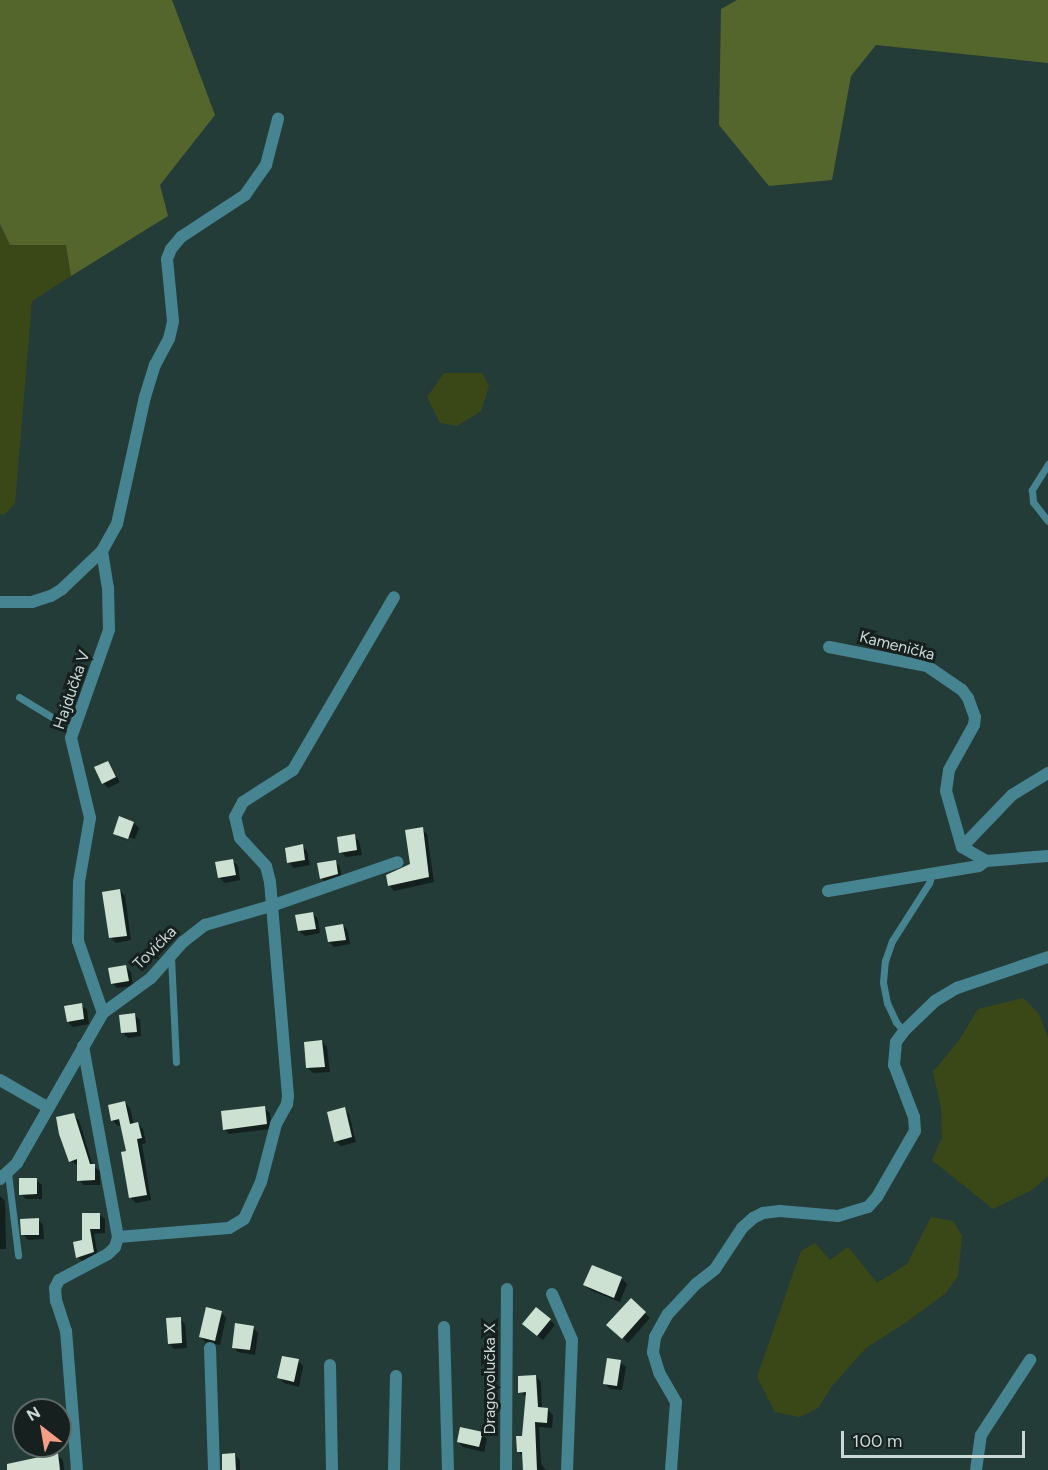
<!DOCTYPE html>
<meta charset="utf-8">
<style>
body{margin:0}
#map{position:relative;width:1048px;height:1470px;overflow:hidden;background:#243c38;font-family:Figtree,sans-serif}
div>[style]{position:absolute}
[style*='--x']{left:calc(var(--x)*1px);top:calc(var(--y)*1px);width:calc(var(--w)*1px);rotate:calc(var(--a)*1deg)}
.green>*{inset:0;background:#3a4818}
.forest>*{inset:0;background:#54662b}
.shadow>*{inset:0;background:#0007}
.building>*{inset:0;background:#cce1d1}
.service>*{height:7px;margin:-3.5px;padding:0 3.5px;transform-origin:3.5px;border-radius:3.5px;background:#478491}
.minor>*{height:12px;margin:-6px;padding:0 6px;transform-origin:6px;border-radius:6px;background:#478491}
span{translate:-50% -50%;white-space:nowrap;text-align:center;line-height:1.15;-webkit-text-stroke:6px #16201e;paint-order:stroke}
.street-label{font-size:16px;color:#cbd9d6}
.north{position:absolute;left:12px;top:1398px;width:60px;height:60px;box-sizing:border-box;background:#16201e;border:2px solid #5e6a68;border-radius:50%;rotate:329deg;font-size:16px;font-weight:700;line-height:24px;text-align:center;color:#cbd9d6}
.north::after{content:'';display:block;margin:auto;width:21px;height:27px;background:#f49e88;clip-path:polygon(50% 0,100% 100%,50% 72%,0 100%)}
.scale{position:absolute;left:841px;top:1431px;width:184px;height:27px;box-sizing:border-box;border:3px solid #cbd9d6;border-top:0;padding-left:8px;font-size:18px;line-height:21px;white-space:nowrap;color:#cbd9d6;-webkit-text-stroke:4px #16201e;paint-order:stroke}
</style>
<div id="map">
<div class="green">
<i style="clip-path:polygon(0 224px,10px 245px,66px 245px,71px 276px,32px 301px,15px 503px,4px 515px,0 514px)"></i>
<i style="clip-path:polygon(444px 373px,482px 373px,489px 386px,481px 411px,457px 426px,440px 423px,427px 397px)"></i>
<i style="clip-path:polygon(1023px 998px,1039px 1014px,1048px 1037px,1048px 1176px,1032px 1190px,993px 1209px,932px 1160px,942px 1137px,941px 1108px,933px 1072px,960px 1039px,978px 1009px)"></i>
<i style="clip-path:polygon(931px 1217px,953px 1221px,962px 1236px,958px 1276px,946px 1293px,905px 1323px,866px 1348px,832px 1386px,818px 1408px,800px 1417px,775px 1412px,757px 1377px,801px 1251px,815px 1243px,830px 1260px,848px 1247px,877px 1283px,907px 1264px)"></i>
</div>
<div class="forest">
<i style="clip-path:polygon(0 0,172px 0,215px 115px,160px 185px,168px 216px,71px 276px,66px 245px,10px 245px,0 224px)"></i>
<i style="clip-path:polygon(737px 0,1048px 0,1048px 63px,876px 45px,851px 76px,832px 180px,769px 186px,719px 125px,721px 9px)"></i>
</div>
<div class="shadow">
<i style="clip-path:polygon(108px 762px,120px 782px,108px 788px,103px 783px)"></i>
<i style="clip-path:polygon(134px 823px,139px 828px,135px 839px,119px 834px,119px 837px,134px 843px,120px 838px,115px 833px)"></i>
<i style="clip-path:polygon(422px 829px,427px 834px,434px 882px,394px 891px,389px 885px,410px 865px)"></i>
<i style="clip-path:polygon(354px 835px,359px 841px,362px 855px,346px 857px,341px 852px)"></i>
<i style="clip-path:polygon(302px 846px,307px 851px,310px 865px,294px 868px,289px 863px)"></i>
<i style="clip-path:polygon(233px 861px,238px 866px,240px 880px,225px 883px,219px 877px)"></i>
<i style="clip-path:polygon(335px 861px,340px 867px,342px 879px,327px 883px,321px 878px)"></i>
<i style="clip-path:polygon(120px 890px,125px 896px,131px 940px,116px 943px,111px 938px)"></i>
<i style="clip-path:polygon(313px 914px,318px 919px,320px 933px,305px 936px,299px 931px)"></i>
<i style="clip-path:polygon(343px 925px,348px 931px,350px 944px,334px 947px,329px 942px)"></i>
<i style="clip-path:polygon(126px 967px,131px 972px,133px 986px,117px 988px,112px 983px)"></i>
<i style="clip-path:polygon(81px 1005px,87px 1010px,89px 1024px,73px 1027px,68px 1022px)"></i>
<i style="clip-path:polygon(135px 1015px,140px 1020px,141px 1036px,128px 1038px,122px 1032px)"></i>
<i style="clip-path:polygon(322px 1041px,327px 1047px,330px 1072px,313px 1073px,308px 1068px)"></i>
<i style="clip-path:polygon(125px 1103px,130px 1108px,134px 1125px,138px 1124px,143px 1129px,146px 1143px,142px 1144px,151px 1200px,136px 1203px,131px 1198px,128px 1152px,122px 1125px,118px 1126px,112px 1120px)"></i>
<i style="clip-path:polygon(264px 1108px,270px 1113px,271px 1129px,229px 1134px,224px 1129px)"></i>
<i style="clip-path:polygon(344px 1109px,349px 1114px,356px 1142px,341px 1146px,335px 1141px)"></i>
<i style="clip-path:polygon(73px 1115px,79px 1120px,93px 1166px,100px 1171px,100px 1185px,84px 1185px,79px 1180px,78px 1166px,71px 1161px)"></i>
<i style="clip-path:polygon(36px 1180px,42px 1185px,42px 1199px,26px 1199px,21px 1194px)"></i>
<i style="clip-path:polygon(0 1196px,5px 1201px,6px 1249px,0 1249px)"></i>
<i style="clip-path:polygon(83px 1214px,99px 1214px,105px 1219px,105px 1233px,94px 1234px,98px 1257px,83px 1262px,78px 1257px,84px 1241px)"></i>
<i style="clip-path:polygon(38px 1220px,43px 1225px,44px 1239px,28px 1240px,23px 1234px)"></i>
<i style="clip-path:polygon(592px 1267px,622px 1279px,627px 1284px,620px 1302px,590px 1290px,585px 1285px)"></i>
<i style="clip-path:polygon(631px 1300px,650px 1318px,628px 1343px,608px 1325px)"></i>
<i style="clip-path:polygon(221px 1312px,226px 1318px,220px 1345px,205px 1342px,200px 1336px)"></i>
<i style="clip-path:polygon(180px 1319px,185px 1324px,187px 1348px,174px 1349px,169px 1343px)"></i>
<i style="clip-path:polygon(550px 1320px,555px 1325px,543px 1340px,529px 1329px)"></i>
<i style="clip-path:polygon(253px 1327px,258px 1333px,255px 1355px,238px 1352px,233px 1347px)"></i>
<i style="clip-path:polygon(298px 1361px,303px 1366px,299px 1387px,284px 1383px,279px 1378px)"></i>
<i style="clip-path:polygon(620px 1362px,626px 1367px,622px 1390px,610px 1389px,604px 1383px)"></i>
<i style="clip-path:polygon(536px 1377px,541px 1382px,542px 1409px,547px 1409px,553px 1415px,552px 1428px,539px 1427px,541px 1464px,546px 1470px,524px 1470px,524px 1457px,519px 1452px,524px 1437px,527px 1397px,520px 1392px)"></i>
<i style="clip-path:polygon(482px 1434px,487px 1439px,484px 1452px,463px 1447px,458px 1441px)"></i>
<i style="clip-path:polygon(58px 1455px,63px 1460px,64px 1470px,13px 1470px)"></i>
<i style="clip-path:polygon(235px 1455px,240px 1460px,240px 1470px,223px 1470px)"></i>
</div>
<div class="building">
<i style="clip-path:polygon(108px 761px,116px 777px,102px 784px,94px 767px)"></i>
<i style="clip-path:polygon(119px 816px,134px 822px,128px 839px,113px 834px)"></i>
<i style="clip-path:polygon(423px 827px,429px 877px,388px 886px,386px 875px,410px 864px,405px 830px)"></i>
<i style="clip-path:polygon(355px 834px,357px 850px,339px 853px,337px 837px)"></i>
<i style="clip-path:polygon(303px 844px,305px 860px,287px 863px,285px 848px)"></i>
<i style="clip-path:polygon(233px 859px,236px 875px,218px 878px,215px 862px)"></i>
<i style="clip-path:polygon(336px 860px,338px 874px,320px 879px,317px 863px)"></i>
<i style="clip-path:polygon(120px 889px,127px 936px,109px 938px,102px 892px)"></i>
<i style="clip-path:polygon(313px 912px,316px 929px,298px 931px,295px 915px)"></i>
<i style="clip-path:polygon(343px 924px,346px 940px,328px 942px,325px 927px)"></i>
<i style="clip-path:polygon(126px 965px,129px 981px,111px 984px,108px 968px)"></i>
<i style="clip-path:polygon(82px 1003px,84px 1019px,67px 1022px,64px 1006px)"></i>
<i style="clip-path:polygon(135px 1013px,137px 1032px,121px 1033px,119px 1015px)"></i>
<i style="clip-path:polygon(322px 1040px,325px 1067px,306px 1068px,304px 1042px)"></i>
<i style="clip-path:polygon(125px 1101px,130px 1124px,138px 1122px,142px 1138px,137px 1139px,147px 1195px,129px 1198px,121px 1152px,126px 1151px,119px 1119px,111px 1121px,108px 1105px)"></i>
<i style="clip-path:polygon(265px 1106px,267px 1124px,223px 1130px,221px 1111px)"></i>
<i style="clip-path:polygon(345px 1107px,352px 1137px,334px 1142px,327px 1112px)"></i>
<i style="clip-path:polygon(74px 1113px,90px 1164px,95px 1164px,95px 1180px,77px 1181px,77px 1159px,69px 1162px,59px 1134px,56px 1117px)"></i>
<i style="clip-path:polygon(19px 1178px,37px 1178px,37px 1194px,19px 1195px)"></i>
<i style="clip-path:polygon(82px 1213px,100px 1213px,100px 1229px,90px 1229px,94px 1252px,76px 1258px,73px 1242px,82px 1240px)"></i>
<i style="clip-path:polygon(39px 1218px,39px 1235px,21px 1235px,20px 1219px)"></i>
<i style="clip-path:polygon(592px 1265px,622px 1277px,614px 1298px,583px 1285px)"></i>
<i style="clip-path:polygon(631px 1298px,646px 1312px,622px 1339px,606px 1325px)"></i>
<i style="clip-path:polygon(206px 1307px,222px 1311px,215px 1341px,199px 1337px)"></i>
<i style="clip-path:polygon(536px 1307px,551px 1319px,537px 1336px,522px 1324px)"></i>
<i style="clip-path:polygon(181px 1317px,182px 1343px,168px 1344px,166px 1318px)"></i>
<i style="clip-path:polygon(235px 1323px,254px 1326px,250px 1350px,232px 1348px)"></i>
<i style="clip-path:polygon(282px 1356px,299px 1359px,294px 1382px,277px 1378px)"></i>
<i style="clip-path:polygon(607px 1358px,621px 1360px,617px 1386px,603px 1384px)"></i>
<i style="clip-path:polygon(536px 1375px,538px 1407px,548px 1408px,547px 1423px,535px 1422px,537px 1470px,523px 1470px,522px 1452px,517px 1452px,516px 1436px,522px 1436px,526px 1392px,518px 1393px,518px 1376px)"></i>
<i style="clip-path:polygon(460px 1427px,483px 1432px,479px 1447px,457px 1442px)"></i>
<i style="clip-path:polygon(58px 1453px,60px 1470px,7px 1470px,7px 1464px)"></i>
<i style="clip-path:polygon(235px 1453px,236px 1470px,222px 1470px,222px 1454px)"></i>
</div>
<div class="service">
<i style="--x:1048;--y:464;--w:31;--a:122"></i>
<i style="--x:1032;--y:490;--w:12;--a:85"></i>
<i style="--x:1033;--y:502;--w:24;--a:52"></i>
<i style="--x:19;--y:697;--w:63;--a:31.4"></i>
<i style="--x:171;--y:957;--w:105;--a:87.3"></i>
<i style="--x:904;--y:1031;--w:12;--a:-132"></i>
<i style="--x:896;--y:1022;--w:21;--a:-115"></i>
<i style="--x:887;--y:1003;--w:21;--a:-101"></i>
<i style="--x:883;--y:982;--w:21;--a:-85"></i>
<i style="--x:885;--y:961;--w:21;--a:-71"></i>
<i style="--x:892;--y:941;--w:69;--a:-57.5"></i>
<i style="--x:929;--y:883;--w:9;--a:-72"></i>
<i style="--x:8;--y:1173;--w:83;--a:83"></i>
</div>
<div class="minor">
<i style="--x:102;--y:551;--w:36;--a:81"></i>
<i style="--x:108;--y:587;--w:43;--a:88.7"></i>
<i style="--x:109;--y:630;--w:114;--a:109.4"></i>
<i style="--x:71;--y:738;--w:82;--a:76.6"></i>
<i style="--x:90;--y:818;--w:65;--a:99.8"></i>
<i style="--x:79;--y:882;--w:59;--a:91"></i>
<i style="--x:78;--y:941;--w:76;--a:70.9"></i>
<i style="--x:0;--y:602;--w:32;--a:0"></i>
<i style="--x:32;--y:602;--w:20;--a:-18"></i>
<i style="--x:51;--y:596;--w:13;--a:-32"></i>
<i style="--x:62;--y:589;--w:55;--a:-43.5"></i>
<i style="--x:102;--y:551;--w:31;--a:-61"></i>
<i style="--x:117;--y:524;--w:130;--a:-77.6"></i>
<i style="--x:145;--y:397;--w:34;--a:-73"></i>
<i style="--x:155;--y:365;--w:30;--a:-62"></i>
<i style="--x:169;--y:339;--w:18;--a:-77"></i>
<i style="--x:173;--y:321;--w:62;--a:-95.5"></i>
<i style="--x:167;--y:259;--w:11;--a:-68"></i>
<i style="--x:171;--y:249;--w:16;--a:-50"></i>
<i style="--x:181;--y:237;--w:77;--a:-33.3"></i>
<i style="--x:245;--y:195;--w:37;--a:-55"></i>
<i style="--x:266;--y:165;--w:48;--a:-75.4"></i>
<i style="--x:829;--y:647;--w:100;--a:11"></i>
<i style="--x:927;--y:666;--w:42;--a:34.4"></i>
<i style="--x:962;--y:690;--w:10;--a:53"></i>
<i style="--x:968;--y:698;--w:20;--a:70"></i>
<i style="--x:975;--y:717;--w:8;--a:97"></i>
<i style="--x:974;--y:725;--w:51;--a:119.1"></i>
<i style="--x:949;--y:770;--w:21;--a:98"></i>
<i style="--x:946;--y:791;--w:58;--a:74.1"></i>
<i style="--x:962;--y:847;--w:72;--a:-46.1"></i>
<i style="--x:1012;--y:795;--w:42;--a:-31.4"></i>
<i style="--x:962;--y:847;--w:28;--a:30"></i>
<i style="--x:986;--y:861;--w:62;--a:-4.6"></i>
<i style="--x:828;--y:891;--w:153;--a:-9.4"></i>
<i style="--x:979;--y:866;--w:9;--a:-36"></i>
<i style="--x:0;--y:1080;--w:54;--a:29.9"></i>
<i style="--x:0;--y:1179;--w:23;--a:-43"></i>
<i style="--x:17;--y:1163;--w:173;--a:-60.2"></i>
<i style="--x:103;--y:1013;--w:59;--a:-36.1"></i>
<i style="--x:151;--y:978;--w:48;--a:-48.4"></i>
<i style="--x:183;--y:942;--w:28;--a:-38"></i>
<i style="--x:205;--y:925;--w:69;--a:-16.1"></i>
<i style="--x:271;--y:906;--w:134;--a:-19.1"></i>
<i style="--x:118;--y:1237;--w:111;--a:-4.6"></i>
<i style="--x:229;--y:1228;--w:17;--a:-31"></i>
<i style="--x:244;--y:1219;--w:41;--a:-65.3"></i>
<i style="--x:261;--y:1182;--w:60;--a:-75.5"></i>
<i style="--x:276;--y:1124;--w:23;--a:-61"></i>
<i style="--x:287;--y:1104;--w:8;--a:-83"></i>
<i style="--x:288;--y:1096;--w:215;--a:-94.8"></i>
<i style="--x:270;--y:882;--w:16;--a:-104"></i>
<i style="--x:266;--y:866;--w:38;--a:-133"></i>
<i style="--x:240;--y:838;--w:22;--a:-103"></i>
<i style="--x:235;--y:817;--w:17;--a:-62"></i>
<i style="--x:243;--y:802;--w:59;--a:-32.6"></i>
<i style="--x:293;--y:770;--w:200;--a:-59.7"></i>
<i style="--x:552;--y:1294;--w:50;--a:66.5"></i>
<i style="--x:572;--y:1340;--w:130;--a:92.2"></i>
<i style="--x:444;--y:1327;--w:143;--a:88.4"></i>
<i style="--x:210;--y:1348;--w:122;--a:88.1"></i>
<i style="--x:330;--y:1365;--w:105;--a:88.9"></i>
<i style="--x:77;--y:1470;--w:139;--a:-94.5"></i>
<i style="--x:66;--y:1331;--w:32;--a:-108"></i>
<i style="--x:56;--y:1301;--w:13;--a:-94"></i>
<i style="--x:55;--y:1288;--w:9;--a:-63"></i>
<i style="--x:59;--y:1280;--w:55;--a:-28"></i>
<i style="--x:108;--y:1254;--w:10;--a:-45"></i>
<i style="--x:115;--y:1247;--w:10;--a:-73"></i>
<i style="--x:118;--y:1237;--w:194;--a:-100.4"></i>
<i style="--x:394;--y:1470;--w:94;--a:-88.8"></i>
<i style="--x:506;--y:1470;--w:181;--a:-89.7"></i>
<i style="--x:671;--y:1470;--w:68;--a:-85.8"></i>
<i style="--x:676;--y:1402;--w:34;--a:-120"></i>
<i style="--x:659;--y:1372;--w:21;--a:-107"></i>
<i style="--x:653;--y:1352;--w:15;--a:-82"></i>
<i style="--x:655;--y:1337;--w:26;--a:-61"></i>
<i style="--x:668;--y:1314;--w:41;--a:-47"></i>
<i style="--x:696;--y:1284;--w:24;--a:-38"></i>
<i style="--x:715;--y:1269;--w:49;--a:-56.6"></i>
<i style="--x:742;--y:1228;--w:15;--a:-42"></i>
<i style="--x:753;--y:1218;--w:11;--a:-27"></i>
<i style="--x:763;--y:1213;--w:17;--a:-7"></i>
<i style="--x:780;--y:1211;--w:58;--a:4.9"></i>
<i style="--x:838;--y:1216;--w:31;--a:-17"></i>
<i style="--x:868;--y:1207;--w:13;--a:-48"></i>
<i style="--x:877;--y:1197;--w:76;--a:-60.1"></i>
<i style="--x:915;--y:1131;--w:14;--a:-94"></i>
<i style="--x:914;--y:1117;--w:56;--a:-111"></i>
<i style="--x:894;--y:1065;--w:23;--a:-85"></i>
<i style="--x:896;--y:1042;--w:14;--a:-54"></i>
<i style="--x:904;--y:1031;--w:43;--a:-44.1"></i>
<i style="--x:935;--y:1001;--w:26;--a:-31"></i>
<i style="--x:957;--y:988;--w:96;--a:-18.8"></i>
<i style="--x:976;--y:1470;--w:35;--a:-82"></i>
<i style="--x:981;--y:1435;--w:90;--a:-56.8"></i>
</div>
<div class="street-label">
<span style="left:897px;top:646px;rotate:14deg">Kamenička</span>
<span style="left:72px;top:690px;rotate:-71deg">Hajdučka V</span>
<span style="left:155px;top:948px;rotate:-45deg">Tovićka</span>
<span style="left:490px;top:1379px;rotate:-90deg">Dragovolučka X</span>
</div>
<div class="north">N</div>
<div class="scale">100 m</div>
</div>
